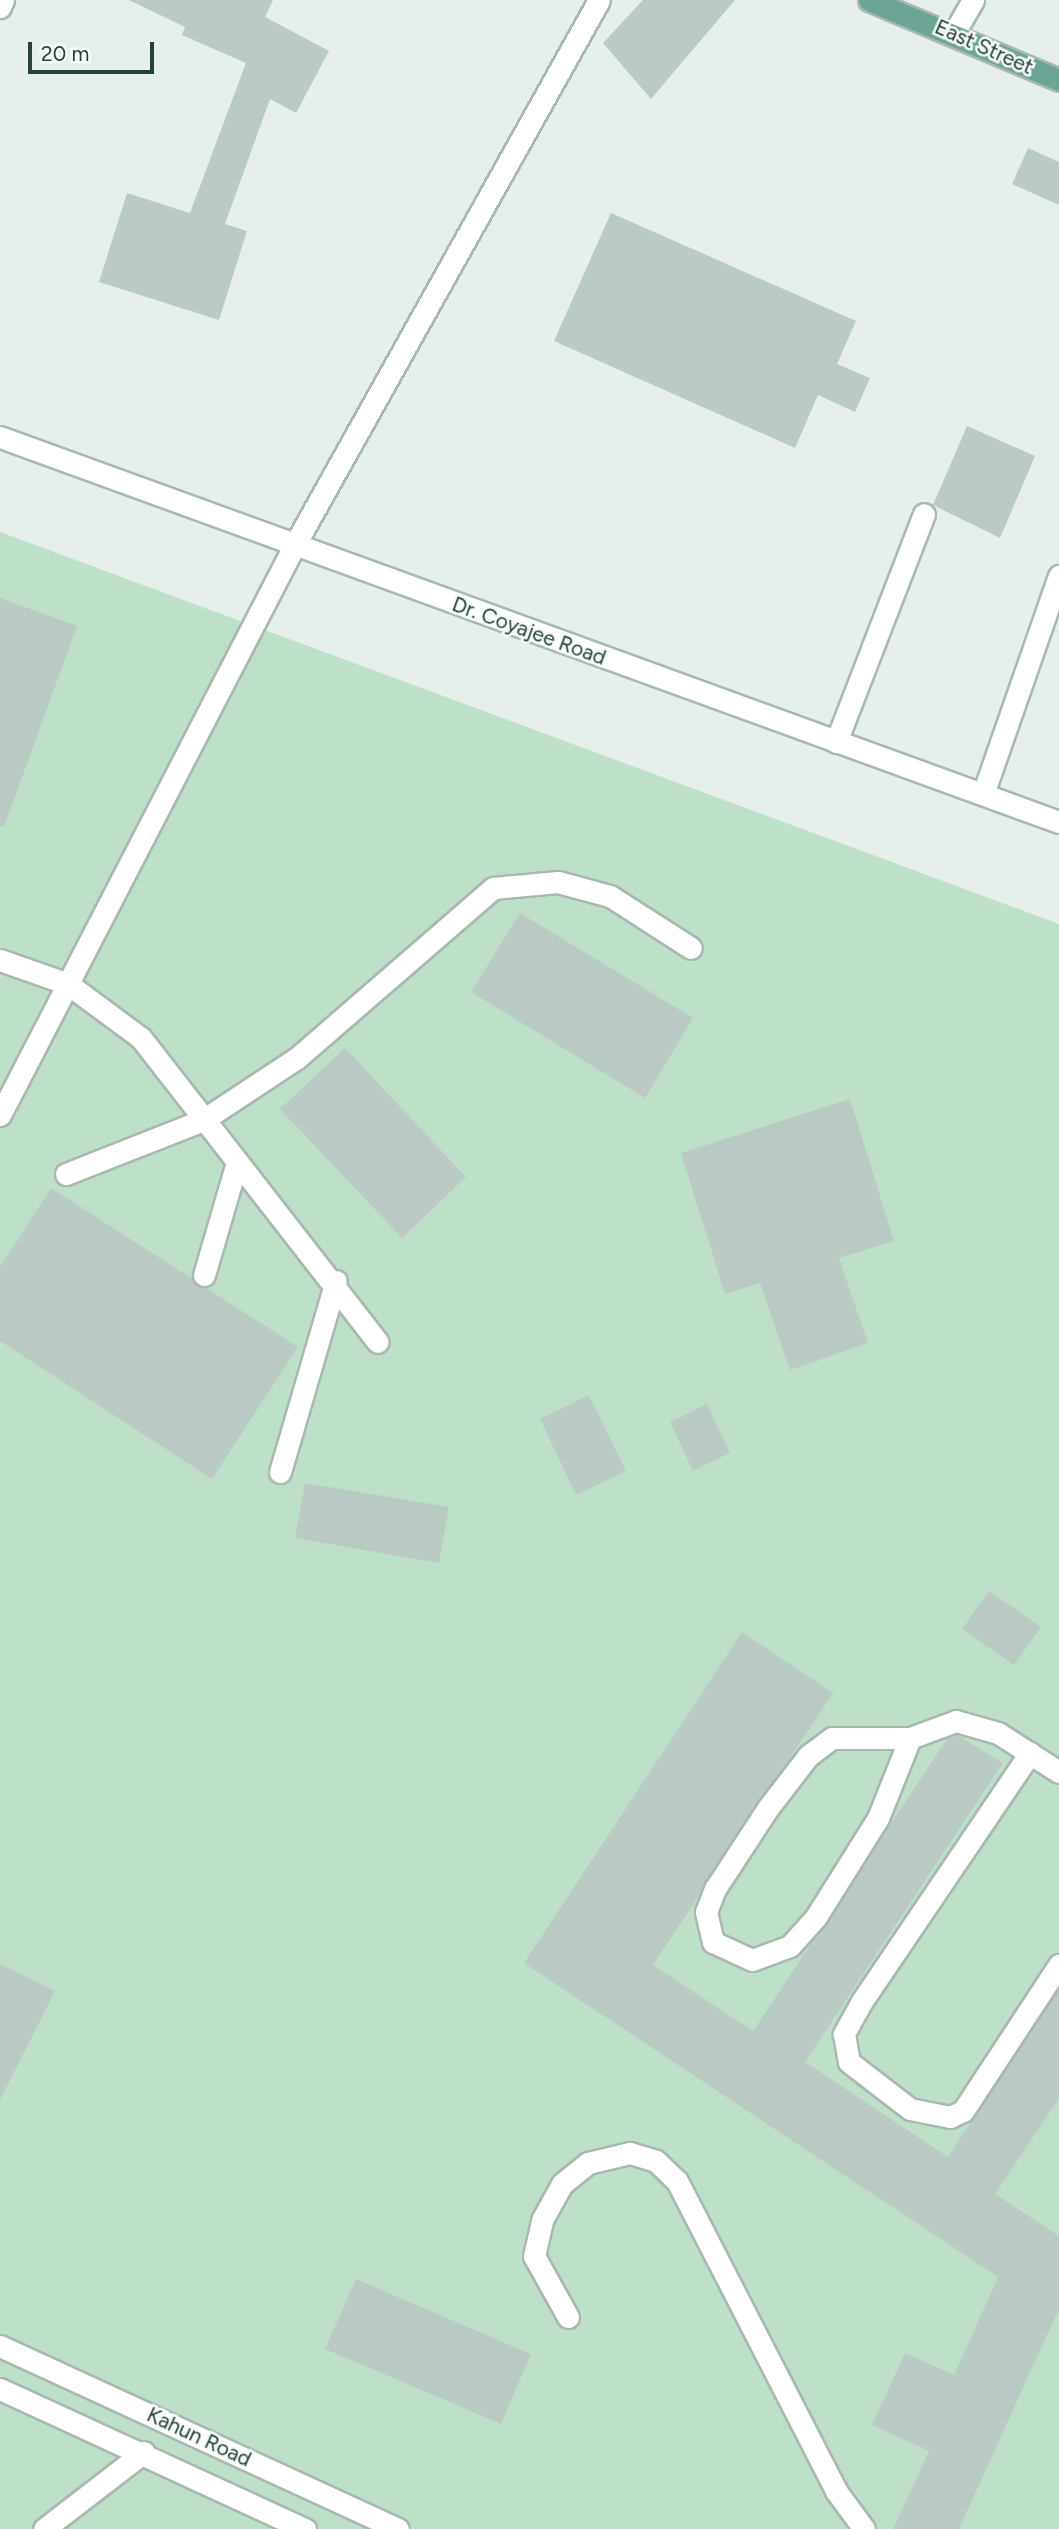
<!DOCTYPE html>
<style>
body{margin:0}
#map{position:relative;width:1059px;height:2529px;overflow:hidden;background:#e6efeb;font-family:Figtree,sans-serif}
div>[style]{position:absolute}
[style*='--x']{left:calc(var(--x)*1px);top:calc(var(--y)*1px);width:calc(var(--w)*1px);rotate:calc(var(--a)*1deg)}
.green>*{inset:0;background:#bfe0c8}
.building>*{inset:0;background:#bbcac4}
.roads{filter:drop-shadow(2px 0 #a8b8b2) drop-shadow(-2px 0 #a8b8b2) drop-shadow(0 2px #a8b8b2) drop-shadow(0 -2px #a8b8b2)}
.minor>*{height:21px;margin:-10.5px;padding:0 10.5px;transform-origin:10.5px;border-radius:10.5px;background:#fff}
.major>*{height:21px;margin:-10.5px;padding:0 10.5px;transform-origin:10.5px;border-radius:10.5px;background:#6aa596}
span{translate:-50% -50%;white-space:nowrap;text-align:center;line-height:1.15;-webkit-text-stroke:5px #f7fbf9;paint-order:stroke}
.street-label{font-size:21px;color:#24423a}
.scale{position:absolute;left:28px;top:42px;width:126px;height:32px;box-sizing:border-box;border:4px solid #24423a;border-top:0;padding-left:9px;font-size:21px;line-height:24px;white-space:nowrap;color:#24423a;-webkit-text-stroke:5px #f7fbf9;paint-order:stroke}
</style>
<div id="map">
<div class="green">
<i style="clip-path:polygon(0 532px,1059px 924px,1059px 2529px,0 2529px)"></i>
</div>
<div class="building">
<i style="clip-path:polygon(129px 0,273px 0,265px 17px,329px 51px,296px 113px,270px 99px,225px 224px,247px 231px,219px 320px,99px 282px,127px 193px,190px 213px,246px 63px,182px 35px,185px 27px)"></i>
<i style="clip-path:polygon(643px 0,735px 0,651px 99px,603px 43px)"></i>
<i style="clip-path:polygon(1028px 148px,1059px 162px,1059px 205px,1012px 184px)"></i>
<i style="clip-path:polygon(611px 213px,856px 321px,837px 364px,870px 378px,855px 412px,818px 395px,795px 448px,554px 341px)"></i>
<i style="clip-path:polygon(967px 426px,1035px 456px,1000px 538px,933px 505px)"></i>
<i style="clip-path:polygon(0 598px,77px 626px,4px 827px,0 826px)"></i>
<i style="clip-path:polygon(520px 913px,693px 1018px,645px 1098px,471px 992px)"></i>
<i style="clip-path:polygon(345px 1048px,466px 1177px,402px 1238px,280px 1109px)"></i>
<i style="clip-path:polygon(850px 1099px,894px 1241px,839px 1258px,868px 1343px,790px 1370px,760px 1283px,725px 1294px,681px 1153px)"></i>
<i style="clip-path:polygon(51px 1188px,298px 1347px,212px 1479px,0 1341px,0 1267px)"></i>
<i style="clip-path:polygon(589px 1395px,626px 1471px,576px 1495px,540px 1419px)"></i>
<i style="clip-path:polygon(707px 1404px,730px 1453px,693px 1471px,670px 1422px)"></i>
<i style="clip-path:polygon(305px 1483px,449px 1507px,439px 1563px,295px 1538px)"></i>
<i style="clip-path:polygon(989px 1591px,1041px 1627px,1014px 1665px,962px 1629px)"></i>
<i style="clip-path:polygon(742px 1632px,833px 1693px,653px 1965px,753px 2031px,947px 1739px,957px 1735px,1003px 1763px,805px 2062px,948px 2157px,1059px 1989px,1059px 2098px,995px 2194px,1059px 2236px,1059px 2309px,959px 2529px,893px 2529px,929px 2451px,872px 2425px,905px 2353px,954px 2375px,998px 2277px,524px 1963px)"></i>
<i style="clip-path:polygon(0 1964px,55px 1991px,0 2100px)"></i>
<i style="clip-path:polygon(356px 2279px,531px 2354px,501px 2424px,325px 2349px)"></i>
</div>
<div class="roads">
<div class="minor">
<i style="--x:0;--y:7;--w:8;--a:-67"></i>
<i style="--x:954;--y:33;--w:38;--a:-60"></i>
<i style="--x:0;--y:437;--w:1127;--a:19.98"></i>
<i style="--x:836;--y:742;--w:244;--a:-68.9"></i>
<i style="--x:983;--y:794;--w:231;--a:-70.8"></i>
<i style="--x:0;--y:960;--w:72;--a:19.4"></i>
<i style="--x:68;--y:984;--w:91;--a:36.5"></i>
<i style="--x:141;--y:1038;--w:385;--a:52.1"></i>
<i style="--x:0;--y:1115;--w:640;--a:-62.67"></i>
<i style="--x:294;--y:546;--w:625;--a:-60.81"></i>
<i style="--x:66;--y:1174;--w:147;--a:-21.5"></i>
<i style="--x:203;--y:1120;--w:113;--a:-33.4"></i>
<i style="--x:297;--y:1058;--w:259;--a:-40.9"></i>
<i style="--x:493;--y:888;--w:65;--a:-5.3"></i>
<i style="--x:558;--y:882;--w:54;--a:15.1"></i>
<i style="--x:610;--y:896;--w:96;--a:32.7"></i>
<i style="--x:204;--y:1275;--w:118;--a:-73.7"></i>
<i style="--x:280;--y:1472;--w:199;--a:-73.7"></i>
<i style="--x:910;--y:1738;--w:86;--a:111.8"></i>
<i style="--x:878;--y:1818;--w:117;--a:122.1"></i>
<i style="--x:816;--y:1917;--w:39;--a:132"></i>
<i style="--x:790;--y:1946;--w:40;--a:159.8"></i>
<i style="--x:752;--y:1960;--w:43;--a:-155.2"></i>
<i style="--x:713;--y:1942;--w:31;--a:-103"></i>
<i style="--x:706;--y:1912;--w:25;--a:-69"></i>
<i style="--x:715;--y:1889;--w:97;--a:-56.8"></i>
<i style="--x:768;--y:1808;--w:66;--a:-52.4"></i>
<i style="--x:808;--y:1756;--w:30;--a:-37"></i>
<i style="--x:832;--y:1738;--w:78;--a:0"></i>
<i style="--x:910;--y:1738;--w:49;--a:-20.3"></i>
<i style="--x:956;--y:1721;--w:44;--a:15.9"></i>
<i style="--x:998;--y:1733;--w:72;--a:32.6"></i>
<i style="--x:1030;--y:1753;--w:300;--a:124.1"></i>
<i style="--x:862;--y:2001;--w:38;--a:119"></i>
<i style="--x:844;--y:2034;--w:28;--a:80"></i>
<i style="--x:849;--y:2062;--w:77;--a:37.6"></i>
<i style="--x:910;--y:2109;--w:41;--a:11.3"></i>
<i style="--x:950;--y:2117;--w:14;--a:-25"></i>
<i style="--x:963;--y:2111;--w:175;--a:-56.7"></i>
<i style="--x:568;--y:2317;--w:70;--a:-119.1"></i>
<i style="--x:534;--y:2256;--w:37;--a:-77"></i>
<i style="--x:542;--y:2220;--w:41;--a:-60.9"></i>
<i style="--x:562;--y:2184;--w:33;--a:-39"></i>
<i style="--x:588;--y:2163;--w:43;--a:-13.4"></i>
<i style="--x:630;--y:2153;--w:27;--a:17"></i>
<i style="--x:656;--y:2161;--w:29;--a:44"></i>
<i style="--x:677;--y:2181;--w:348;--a:62.8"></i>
<i style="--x:836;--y:2491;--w:47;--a:53.6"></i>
<i style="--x:0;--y:2346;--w:438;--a:24.7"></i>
<i style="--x:0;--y:2389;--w:336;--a:24.7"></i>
<i style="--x:44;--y:2529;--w:126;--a:-37.6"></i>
</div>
<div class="major">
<i style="--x:869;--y:0;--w:206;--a:22.8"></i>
</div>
</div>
<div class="street-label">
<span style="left:984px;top:47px;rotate:24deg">East Street</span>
<span style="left:529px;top:631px;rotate:20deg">Dr. Coyajee Road</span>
<span style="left:199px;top:2437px;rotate:25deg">Kahun Road</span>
</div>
<div class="scale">20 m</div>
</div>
